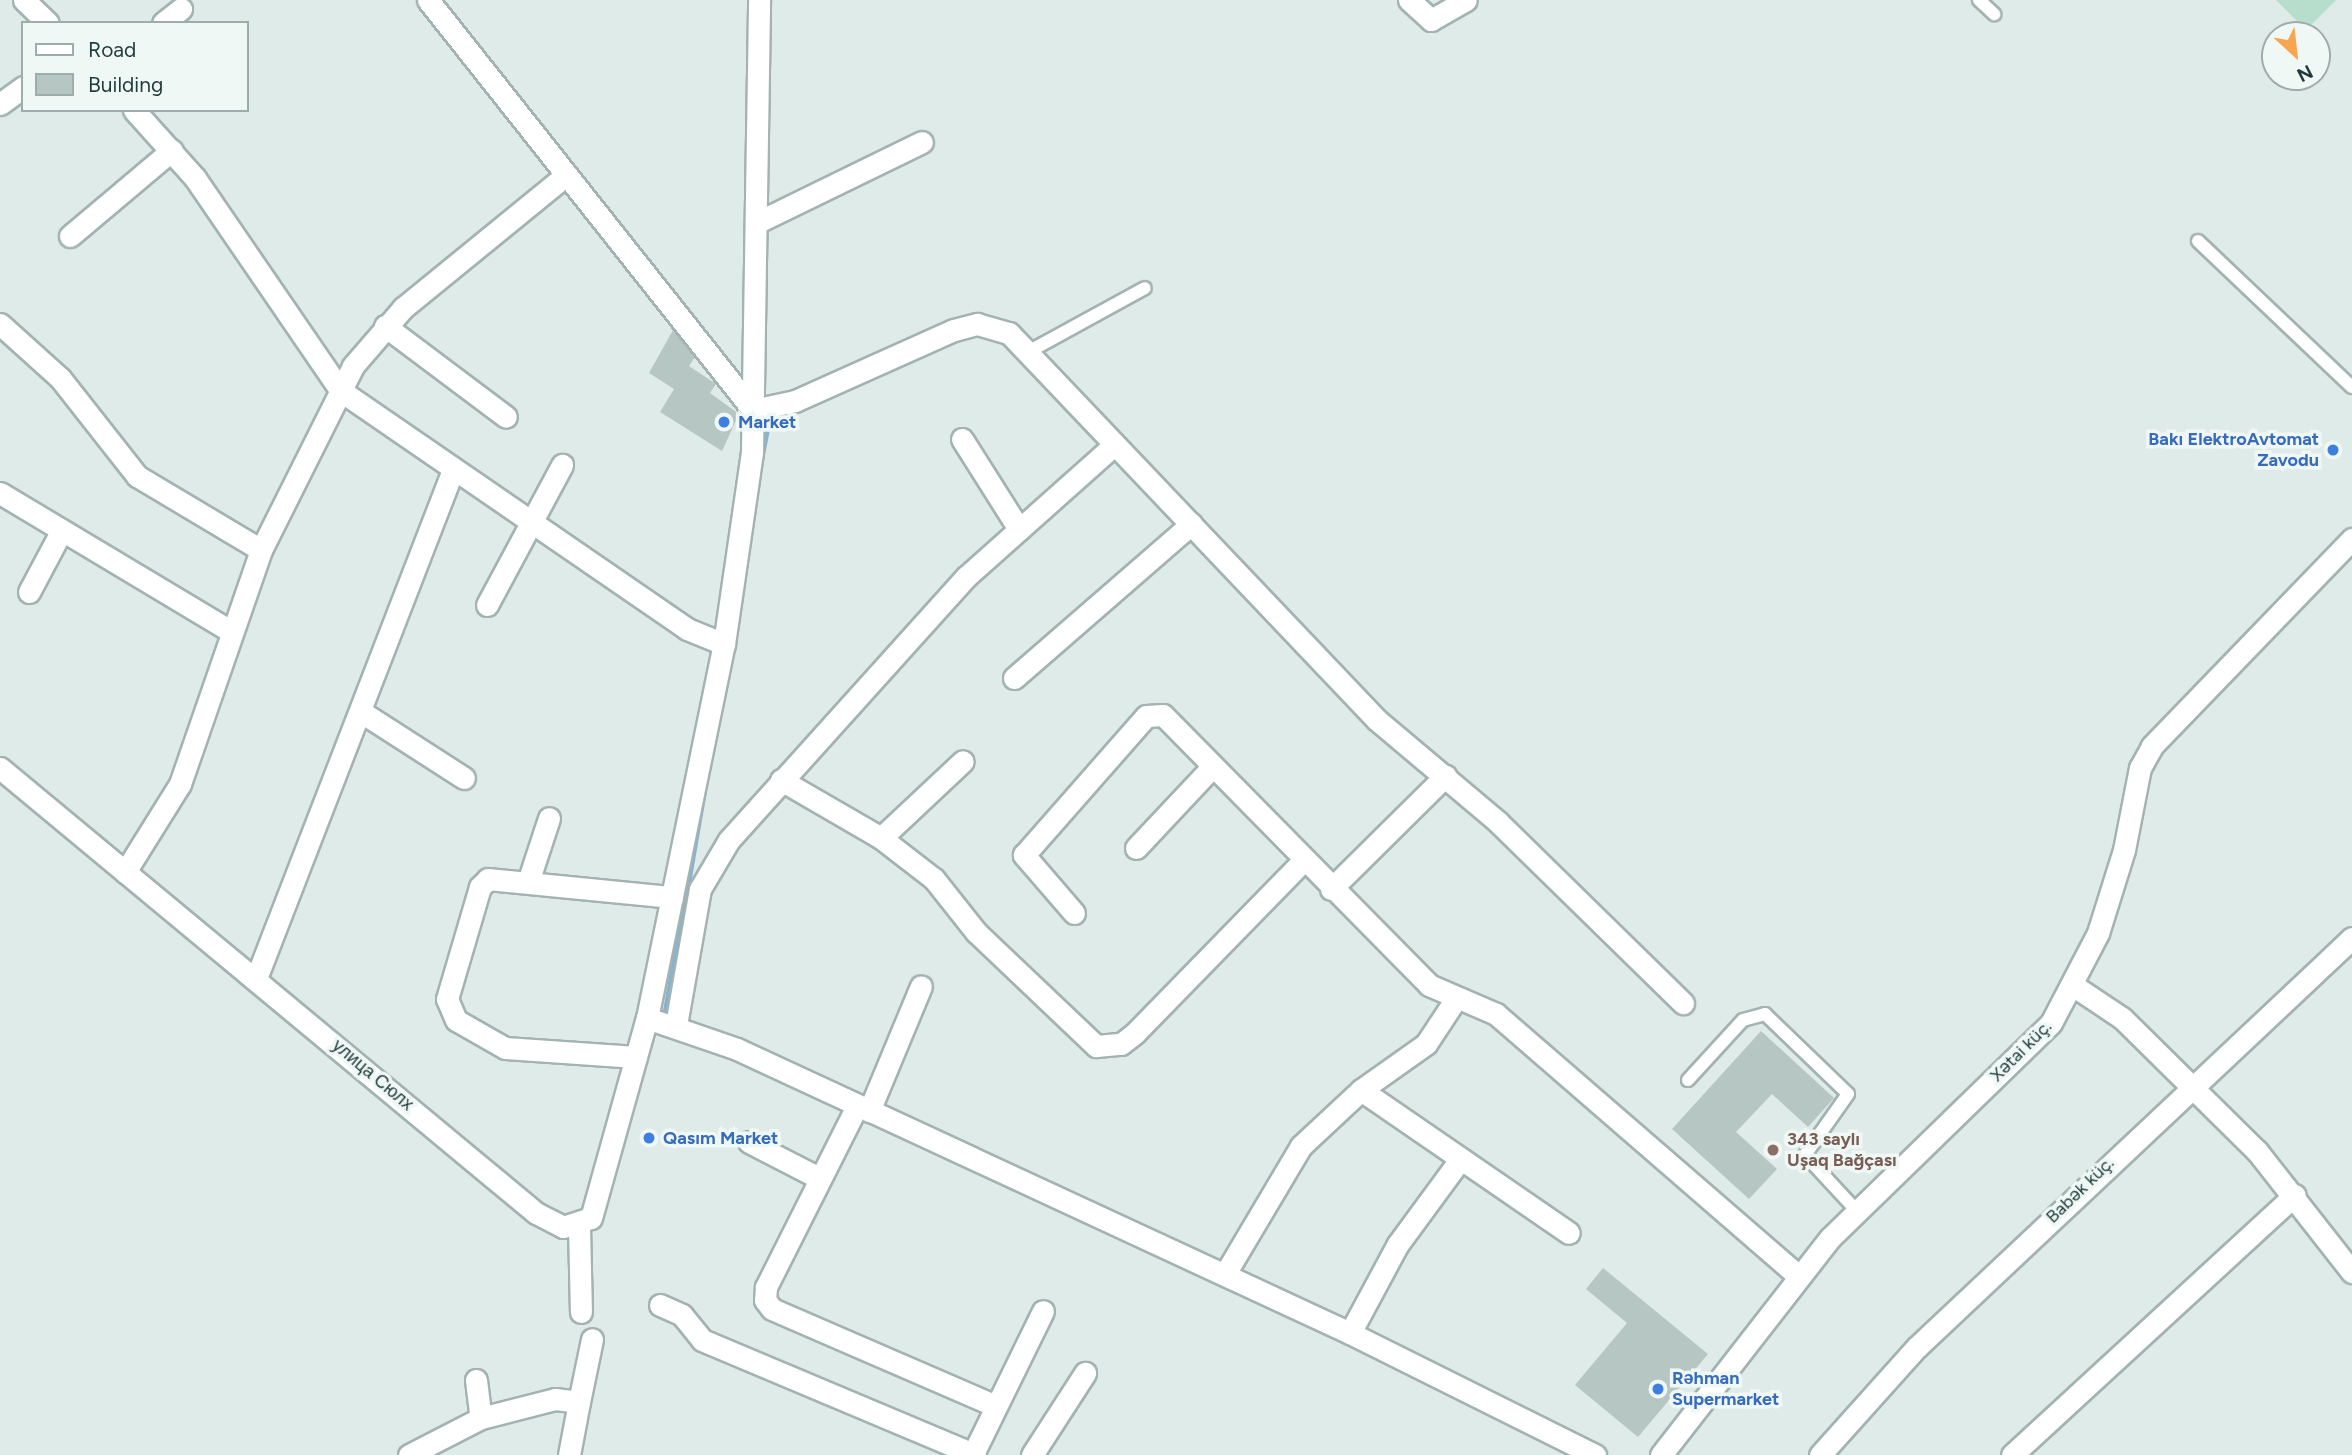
<!DOCTYPE html>
<meta charset="utf-8">
<style>
body{margin:0}
#map{position:relative;width:2352px;height:1455px;overflow:hidden;background:#dfebe9;font-family:Figtree,sans-serif}
div>[style]{position:absolute}
[style*='--x']{left:calc(var(--x)*1px);top:calc(var(--y)*1px);width:calc(var(--w)*1px);rotate:calc(var(--a)*1deg)}
.green>*{inset:0;background:#b7decc}
.stream>*{height:6px;margin:-3px;padding:0 3px;transform-origin:3px;border-radius:3px;background:#84b3d4}
.building>*{inset:0;background:#b5c6c3}
.roads{filter:drop-shadow(2px 0 #a2b3b2) drop-shadow(-2px 0 #a2b3b2) drop-shadow(0 2px #a2b3b2) drop-shadow(0 -2px #a2b3b2)}
.service>*{height:12px;margin:-6px;padding:0 6px;transform-origin:6px;border-radius:6px;background:#fff}
.minor>*{height:21px;margin:-10.5px;padding:0 10.5px;transform-origin:10.5px;border-radius:10.5px;background:#fff}
.tertiary>*{height:21px;margin:-10.5px;padding:0 10.5px;transform-origin:10.5px;border-radius:10.5px;background:#fff}
.dots>*{width:19px;height:19px;translate:-50% -50%;box-sizing:border-box;border:4px solid #f0f8f6;border-radius:50%}
span{translate:-50% -50%;white-space:nowrap;text-align:center;line-height:1.15;-webkit-text-stroke:7px #f0f8f6;paint-order:stroke}
.shop-label{font-size:18px;color:#366cbe;font-weight:700}
.left{translate:0 -50%;text-align:left}
.right{translate:-100% -50%;text-align:right}
.street-label{font-size:18px;color:#1f3c3c}
.education-label{font-size:18px;color:#785e54;font-weight:700}
.legend{position:absolute;left:21px;top:21px;width:228px;height:91px;box-sizing:border-box;background:#f0f8f6;border:2px solid #9cadac;margin:0;padding:9px 12px;list-style:none;font-size:21px;color:#1f3c3c}
.legend li{display:flex;align-items:center;gap:14px;height:35px}
.legend b{width:35px;border:2px solid #9cadac}
.north{position:absolute;left:2261px;top:21px;width:70px;height:70px;box-sizing:border-box;background:#f0f8f6;border:2px solid #9cadac;border-radius:50%;rotate:153deg;font-size:19px;font-weight:700;line-height:28px;text-align:center;color:#1f3c3c}
.north::after{content:'';display:block;margin:auto;width:24px;height:32px;background:#f9a550;clip-path:polygon(50% 0,100% 100%,50% 72%,0 100%)}
</style>
<div id="map">
<div class="green">
<i style="clip-path:polygon(2276px 0,2336px 0,2306px 30px)"></i>
</div>
<div class="stream">
<i style="--x:761;--y:460;--w:37;--a:-79"></i>
<i style="--x:666;--y:1011;--w:223;--a:-80.2"></i>
</div>
<div class="building">
<i style="clip-path:polygon(673px 330px,695px 357px,689px 366px,716px 384px,710px 393px,739px 414px,722px 451px,660px 412px,674px 389px,649px 373px)"></i>
<i style="clip-path:polygon(1761px 1031px,1834px 1098px,1808px 1127px,1772px 1094px,1736px 1132px,1777px 1169px,1749px 1199px,1672px 1129px)"></i>
<i style="clip-path:polygon(1603px 1268px,1708px 1354px,1638px 1437px,1575px 1385px,1627px 1323px,1586px 1289px)"></i>
</div>
<div class="roads">
<div class="service">
<i style="--x:1979;--y:0;--w:21;--a:43"></i>
<i style="--x:2198;--y:241;--w:212;--a:43.5"></i>
<i style="--x:1028;--y:352;--w:133;--a:-28.7"></i>
<i style="--x:1688;--y:1080;--w:81;--a:-47.5"></i>
<i style="--x:1743;--y:1020;--w:23;--a:-15"></i>
<i style="--x:1765;--y:1014;--w:115;--a:43.9"></i>
<i style="--x:1848;--y:1094;--w:75;--a:125.2"></i>
<i style="--x:1805;--y:1155;--w:75;--a:47.2"></i>
</div>
<div class="minor">
<i style="--x:24;--y:0;--w:33;--a:44"></i>
<i style="--x:428;--y:0;--w:523;--a:51.6"></i>
<i style="--x:1409;--y:0;--w:30;--a:42"></i>
<i style="--x:1431;--y:20;--w:40;--a:-29.7"></i>
<i style="--x:163;--y:23;--w:23;--a:-38"></i>
<i style="--x:0;--y:104;--w:29;--a:-36"></i>
<i style="--x:134;--y:110;--w:91;--a:48.1"></i>
<i style="--x:195;--y:178;--w:258;--a:55.6"></i>
<i style="--x:341;--y:391;--w:420;--a:34.5"></i>
<i style="--x:687;--y:629;--w:40;--a:22"></i>
<i style="--x:760;--y:221;--w:180;--a:-26"></i>
<i style="--x:70;--y:236;--w:133;--a:-40.1"></i>
<i style="--x:0;--y:324;--w:81;--a:42"></i>
<i style="--x:60;--y:378;--w:125;--a:51.8"></i>
<i style="--x:137;--y:476;--w:144;--a:30.8"></i>
<i style="--x:385;--y:326;--w:151;--a:36.9"></i>
<i style="--x:753;--y:410;--w:43;--a:-12.1"></i>
<i style="--x:795;--y:401;--w:174;--a:-24.1"></i>
<i style="--x:954;--y:330;--w:24;--a:-15"></i>
<i style="--x:977;--y:324;--w:33;--a:16"></i>
<i style="--x:1009;--y:333;--w:534;--a:46.44"></i>
<i style="--x:1377;--y:720;--w:158;--a:40.1"></i>
<i style="--x:1498;--y:822;--w:259;--a:44.4"></i>
<i style="--x:962;--y:439;--w:107;--a:57.7"></i>
<i style="--x:0;--y:493;--w:269;--a:30.9"></i>
<i style="--x:29;--y:592;--w:70;--a:-62"></i>
<i style="--x:487;--y:605;--w:159;--a:-61.8"></i>
<i style="--x:1014;--y:678;--w:235;--a:-41"></i>
<i style="--x:363;--y:713;--w:120;--a:32.8"></i>
<i style="--x:0;--y:768;--w:697;--a:39.7"></i>
<i style="--x:536;--y:1213;--w:30;--a:27"></i>
<i style="--x:563;--y:1227;--w:29;--a:-18"></i>
<i style="--x:591;--y:1218;--w:208;--a:-74.4"></i>
<i style="--x:647;--y:1018;--w:382;--a:-78.4"></i>
<i style="--x:724;--y:644;--w:193;--a:-81.7"></i>
<i style="--x:752;--y:453;--w:453;--a:-89.1"></i>
<i style="--x:781;--y:780;--w:116;--a:30.1"></i>
<i style="--x:881;--y:838;--w:67;--a:37.7"></i>
<i style="--x:934;--y:879;--w:68;--a:51.6"></i>
<i style="--x:976;--y:932;--w:166;--a:43.5"></i>
<i style="--x:1096;--y:1046;--w:25;--a:-5"></i>
<i style="--x:1121;--y:1044;--w:18;--a:-38"></i>
<i style="--x:1135;--y:1033;--w:240;--a:-45.7"></i>
<i style="--x:881;--y:838;--w:112;--a:-43.2"></i>
<i style="--x:1136;--y:848;--w:112;--a:-46.8"></i>
<i style="--x:125;--y:872;--w:104;--a:-58"></i>
<i style="--x:180;--y:784;--w:248;--a:-70.9"></i>
<i style="--x:261;--y:550;--w:206;--a:-63.4"></i>
<i style="--x:353;--y:366;--w:77;--a:-49.2"></i>
<i style="--x:403;--y:308;--w:210;--a:-39.2"></i>
<i style="--x:529;--y:879;--w:64;--a:-71.8"></i>
<i style="--x:1331;--y:889;--w:161;--a:-44.7"></i>
<i style="--x:1074;--y:913;--w:77;--a:-130.8"></i>
<i style="--x:1024;--y:855;--w:185;--a:-48.7"></i>
<i style="--x:1146;--y:716;--w:17;--a:-3"></i>
<i style="--x:1163;--y:715;--w:379;--a:45.4"></i>
<i style="--x:1429;--y:985;--w:73;--a:23.4"></i>
<i style="--x:1496;--y:1014;--w:398;--a:40.9"></i>
<i style="--x:257;--y:976;--w:543;--a:-68.83"></i>
<i style="--x:2074;--y:986;--w:58;--a:33.7"></i>
<i style="--x:2122;--y:1018;--w:190;--a:44.6"></i>
<i style="--x:2257;--y:1151;--w:154;--a:51.9"></i>
<i style="--x:647;--y:1018;--w:95;--a:19"></i>
<i style="--x:737;--y:1049;--w:676;--a:24.86"></i>
<i style="--x:1350;--y:1333;--w:274;--a:26.5"></i>
<i style="--x:676;--y:1025;--w:138;--a:-80"></i>
<i style="--x:700;--y:889;--w:57;--a:-59.4"></i>
<i style="--x:729;--y:840;--w:355;--a:-48"></i>
<i style="--x:967;--y:576;--w:197;--a:-41.7"></i>
<i style="--x:636;--y:1057;--w:131;--a:-176.1"></i>
<i style="--x:505;--y:1048;--w:56;--a:-150.3"></i>
<i style="--x:456;--y:1020;--w:23;--a:-113"></i>
<i style="--x:447;--y:999;--w:117;--a:-73.6"></i>
<i style="--x:480;--y:887;--w:11;--a:-45"></i>
<i style="--x:488;--y:879;--w:185;--a:5.6"></i>
<i style="--x:1361;--y:1090;--w:252;--a:34.5"></i>
<i style="--x:857;--y:1106;--w:203;--a:116.7"></i>
<i style="--x:766;--y:1287;--w:13;--a:94"></i>
<i style="--x:765;--y:1300;--w:11;--a:52"></i>
<i style="--x:772;--y:1309;--w:242;--a:23.4"></i>
<i style="--x:869;--y:1111;--w:135;--a:-67.4"></i>
<i style="--x:749;--y:1142;--w:79;--a:27.2"></i>
<i style="--x:579;--y:1226;--w:86;--a:88.7"></i>
<i style="--x:1225;--y:1274;--w:149;--a:-59.3"></i>
<i style="--x:1301;--y:1146;--w:82;--a:-43"></i>
<i style="--x:1361;--y:1090;--w:80;--a:-35.3"></i>
<i style="--x:1426;--y:1044;--w:53;--a:-56.6"></i>
<i style="--x:660;--y:1305;--w:24;--a:24"></i>
<i style="--x:682;--y:1315;--w:32;--a:51"></i>
<i style="--x:702;--y:1340;--w:296;--a:22.8"></i>
<i style="--x:1350;--y:1333;--w:101;--a:-61.7"></i>
<i style="--x:1398;--y:1244;--w:103;--a:-53.7"></i>
<i style="--x:476;--y:1380;--w:38;--a:83"></i>
<i style="--x:579;--y:1402;--w:64;--a:-78.3"></i>
<i style="--x:973;--y:1454;--w:159;--a:-63.9"></i>
<i style="--x:409;--y:1455;--w:81;--a:-27.2"></i>
<i style="--x:481;--y:1418;--w:76;--a:-14.4"></i>
<i style="--x:555;--y:1399;--w:24;--a:7"></i>
<i style="--x:579;--y:1402;--w:54;--a:100.7"></i>
<i style="--x:1032;--y:1455;--w:98;--a:-57.1"></i>
<i style="--x:1820;--y:1455;--w:145;--a:-48.1"></i>
<i style="--x:1917;--y:1347;--w:597;--a:-43.24"></i>
<i style="--x:2012;--y:1455;--w:384;--a:-42.6"></i>
</div>
<div class="tertiary">
<i style="--x:1661;--y:1455;--w:275;--a:-52.1"></i>
<i style="--x:1830;--y:1238;--w:308;--a:-44.2"></i>
<i style="--x:2051;--y:1023;--w:102;--a:-62.4"></i>
<i style="--x:2098;--y:933;--w:87;--a:-72.6"></i>
<i style="--x:2124;--y:850;--w:84;--a:-79"></i>
<i style="--x:2140;--y:768;--w:25;--a:-61"></i>
<i style="--x:2152;--y:746;--w:288;--a:-46"></i>
</div>
</div>
<div class="dots">
<i style="left:724px;top:422px;background:#3f7fe0"></i>
<i style="left:2333px;top:450px;background:#3f7fe0"></i>
<i style="left:649px;top:1138px;background:#3f7fe0"></i>
<i style="left:1773px;top:1150px;background:#8d6e63"></i>
<i style="left:1658px;top:1389px;background:#3f7fe0"></i>
</div>
<div class="shop-label">
<span class="left" style="left:738px;top:422px">Market</span>
<span class="right" style="left:2319px;top:450px">Bakı ElektroAvtomat<br>Zavodu</span>
<span class="left" style="left:663px;top:1138px">Qasım Market</span>
<span class="left" style="left:1672px;top:1389px">Rəhman<br>Supermarket</span>
</div>
<div class="street-label">
<span style="left:2021px;top:1051px;rotate:-45deg">Xətai küç.</span>
<span style="left:373px;top:1075px;rotate:40deg">улица Сюлх</span>
<span style="left:2080px;top:1190px;rotate:-44deg">Babək küç.</span>
</div>
<div class="education-label">
<span class="left" style="left:1787px;top:1150px">343 saylı<br>Uşaq Bağçası</span>
</div>
<ul class="legend">
<li><b style="height:9px;background:#fff"></b>Road</li>
<li><b style="height:19px;background:#b5c6c3"></b>Building</li>
</ul>
<div class="north">N</div>
</div>
